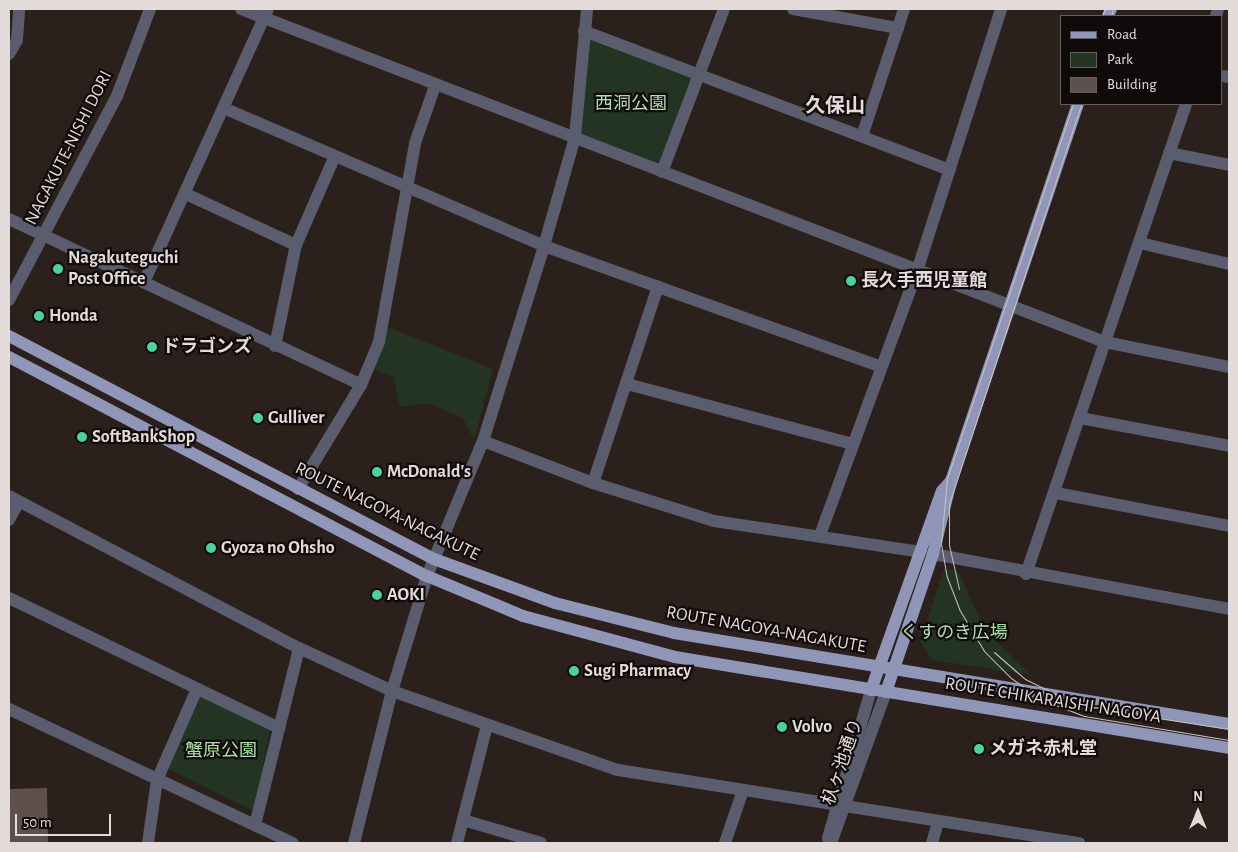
<!DOCTYPE html>
<meta charset="utf-8">
<style>
body{margin:0}
#map{position:relative;width:1238px;height:852px;overflow:hidden;background:#2b201c;font-family:"Alegreya Sans","Noto Sans JP",sans-serif}
div>[style]{position:absolute}
[style*='--x']{left:calc(var(--x)*1px);top:calc(var(--y)*1px);width:calc(var(--w)*1px);rotate:calc(var(--a)*1deg)}
.green>*{inset:0;background:#233422}
.building>*{inset:0;background:#5e514d}
.minor>*{height:12px;margin:-6px;padding:0 6px;transform-origin:6px;border-radius:6px;background:#5a5d6d}
.tertiary>*{height:12px;margin:-6px;padding:0 6px;transform-origin:6px;border-radius:6px;background:#5a5d6d}
.primary>*{height:12px;margin:-6px;padding:0 6px;transform-origin:6px;border-radius:6px;background:#9096b8}
.tram>*{height:1px;margin:-0.5px;padding:0 0.5px;transform-origin:0.5px;border-radius:0.5px;background:#cbc2c0}
.dots>*{width:14px;height:14px;translate:-50% -50%;box-sizing:border-box;border:2px solid #100b0a;border-radius:50%}
span{translate:-50% -50%;white-space:nowrap;text-align:center;line-height:1.15;-webkit-text-stroke:4.5px #100b0a;paint-order:stroke}
.park-label{font-size:18px;color:#aedfa9}
.street-label{font-size:18px;color:#e3dbd9}
.poi-label{font-size:18px;color:#e3dbd9;font-weight:700}
.left{translate:0 -50%;text-align:left}
.quarter-label{font-size:20px;color:#e3dbd9;font-weight:700}
.frame{position:absolute;inset:0;border:10px solid #e3dbd9;pointer-events:none}
.legend{position:absolute;left:1060px;top:15px;width:162px;height:90px;box-sizing:border-box;background:#100b0a;border:1px solid #645e5d;margin:0;padding:6px 9px;list-style:none;font-size:15px;color:#e3dbd9}
.legend li{display:flex;align-items:center;gap:10px;height:25px}
.legend b{width:25px;border:1px solid #645e5d}
.north{position:absolute;left:1173px;top:787px;width:50px;height:50px;-webkit-text-stroke:4px #100b0a;paint-order:stroke;rotate:0deg;font-size:14px;font-weight:700;line-height:20px;text-align:center;color:#e3dbd9}
.north::after{content:'';display:block;margin:auto;width:18px;height:22px;background:#e3dbd9;clip-path:polygon(50% 0,100% 100%,50% 72%,0 100%)}
.scale{position:absolute;left:15px;top:814px;width:96px;height:22px;box-sizing:border-box;border:2px solid #e3dbd9;border-top:0;padding-left:6px;font-size:15px;line-height:18px;white-space:nowrap;color:#e3dbd9;-webkit-text-stroke:4px #100b0a;paint-order:stroke}
</style>
<div id="map">
<div class="green">
<i style="clip-path:polygon(589px 38px,694px 76px,661px 167px,581px 134px)"></i>
<i style="clip-path:polygon(387px 327px,493px 369px,474px 440px,463px 418px,428px 403px,399px 407px,394px 377px,372px 369px)"></i>
<i style="clip-path:polygon(944px 569px,958px 571px,986px 632px,1031px 675px,932px 660px,920px 642px)"></i>
<i style="clip-path:polygon(200px 695px,270px 729px,254px 811px,168px 769px)"></i>
</div>
<div class="building">
<i style="clip-path:polygon(47px 788px,48px 843px,9px 843px,9px 789px)"></i>
</div>
<div class="minor">
<i style="--x:793;--y:9;--w:107;--a:10.3"></i>
<i style="--x:1216;--y:16;--w:7;--a:-74"></i>
<i style="--x:584;--y:31;--w:391;--a:20.8"></i>
<i style="--x:9;--y:54;--w:16;--a:-60"></i>
<i style="--x:17;--y:40;--w:31;--a:-86"></i>
<i style="--x:1222;--y:76;--w:7;--a:8"></i>
<i style="--x:226;--y:109;--w:346;--a:23.3"></i>
<i style="--x:544;--y:246;--w:357;--a:19.7"></i>
<i style="--x:862;--y:136;--w:134;--a:-71.7"></i>
<i style="--x:1169;--y:153;--w:61;--a:11.3"></i>
<i style="--x:662;--y:172;--w:174;--a:-69.2"></i>
<i style="--x:186;--y:194;--w:121;--a:24.9"></i>
<i style="--x:9;--y:219;--w:389;--a:25.2"></i>
<i style="--x:1140;--y:243;--w:91;--a:13.3"></i>
<i style="--x:145;--y:280;--w:298;--a:-65.6"></i>
<i style="--x:275;--y:346;--w:103;--a:-78.3"></i>
<i style="--x:296;--y:245;--w:95;--a:-66.4"></i>
<i style="--x:627;--y:384;--w:233;--a:14.9"></i>
<i style="--x:1080;--y:418;--w:152;--a:10.6"></i>
<i style="--x:483;--y:441;--w:118;--a:20.9"></i>
<i style="--x:593;--y:483;--w:127;--a:17.4"></i>
<i style="--x:714;--y:521;--w:209;--a:8.5"></i>
<i style="--x:593;--y:483;--w:207;--a:-71.7"></i>
<i style="--x:298;--y:489;--w:122;--a:-58.8"></i>
<i style="--x:361;--y:385;--w:47;--a:-67.3"></i>
<i style="--x:379;--y:342;--w:202;--a:-79.7"></i>
<i style="--x:415;--y:143;--w:60;--a:-70.7"></i>
<i style="--x:1056;--y:493;--w:176;--a:10.8"></i>
<i style="--x:9;--y:496;--w:327;--a:27.7"></i>
<i style="--x:299;--y:648;--w:102;--a:24.8"></i>
<i style="--x:392;--y:691;--w:239;--a:19.3"></i>
<i style="--x:618;--y:770;--w:467;--a:9"></i>
<i style="--x:9;--y:520;--w:21;--a:-62"></i>
<i style="--x:820;--y:535;--w:281;--a:-69.8"></i>
<i style="--x:917;--y:271;--w:275;--a:-72.2"></i>
<i style="--x:933;--y:554;--w:301;--a:10.5"></i>
<i style="--x:1026;--y:574;--w:496;--a:-71.2"></i>
<i style="--x:9;--y:598;--w:300;--a:25.7"></i>
<i style="--x:463;--y:820;--w:81;--a:16.4"></i>
<i style="--x:255;--y:825;--w:182;--a:-76"></i>
<i style="--x:148;--y:843;--w:64;--a:-81.9"></i>
<i style="--x:157;--y:780;--w:99;--a:-66.3"></i>
<i style="--x:457;--y:843;--w:122;--a:-75.7"></i>
<i style="--x:725;--y:843;--w:56;--a:-71.2"></i>
<i style="--x:932;--y:843;--w:22;--a:-74"></i>
</div>
<div class="tertiary">
<i style="--x:241;--y:9;--w:926;--a:21.08"></i>
<i style="--x:1105;--y:342;--w:126;--a:11.4"></i>
<i style="--x:9;--y:300;--w:231;--a:-62.1"></i>
<i style="--x:117;--y:96;--w:93;--a:-69.2"></i>
<i style="--x:9;--y:709;--w:314;--a:25.3"></i>
<i style="--x:828;--y:838;--w:154;--a:-73.8"></i>
<i style="--x:354;--y:843;--w:157;--a:-76"></i>
<i style="--x:392;--y:691;--w:120;--a:-73.1"></i>
<i style="--x:427;--y:576;--w:146;--a:-67.5"></i>
<i style="--x:483;--y:441;--w:204;--a:-72.6"></i>
<i style="--x:544;--y:246;--w:113;--a:-74.1"></i>
<i style="--x:575;--y:137;--w:129;--a:-84.6"></i>
<i style="--x:831;--y:843;--w:161;--a:-70"></i>
</div>
<div class="primary">
<i style="--x:1108;--y:16;--w:8;--a:-67"></i>
<i style="--x:9;--y:336;--w:480;--a:27.7"></i>
<i style="--x:434;--y:559;--w:129;--a:20"></i>
<i style="--x:555;--y:603;--w:123;--a:14.1"></i>
<i style="--x:674;--y:633;--w:562;--a:9.31"></i>
<i style="--x:9;--y:357;--w:472;--a:27.7"></i>
<i style="--x:427;--y:576;--w:104;--a:22.6"></i>
<i style="--x:523;--y:616;--w:157;--a:15.1"></i>
<i style="--x:675;--y:657;--w:561;--a:9.33"></i>
<i style="--x:871;--y:690;--w:211;--a:-70.4"></i>
<i style="--x:942;--y:491;--w:13;--a:-48"></i>
<i style="--x:886;--y:692;--w:146;--a:-71.2"></i>
<i style="--x:933;--y:554;--w:75;--a:-76.1"></i>
<i style="--x:951;--y:481;--w:398;--a:-71.4"></i>
</div>
<div class="tram">
<i style="--x:1102;--y:16;--w:8;--a:-67"></i>
<i style="--x:1111;--y:16;--w:7;--a:-74"></i>
<i style="--x:1073;--y:104;--w:396;--a:108.6"></i>
<i style="--x:947;--y:479;--w:65;--a:95.3"></i>
<i style="--x:941;--y:544;--w:34;--a:80"></i>
<i style="--x:947;--y:577;--w:34;--a:69"></i>
<i style="--x:959;--y:609;--w:49;--a:59.2"></i>
<i style="--x:984;--y:651;--w:38;--a:45"></i>
<i style="--x:1011;--y:678;--w:39;--a:35"></i>
<i style="--x:1043;--y:700;--w:44;--a:21.3"></i>
<i style="--x:1084;--y:716;--w:147;--a:9.4"></i>
<i style="--x:959;--y:589;--w:45;--a:-102.8"></i>
<i style="--x:949;--y:545;--w:41;--a:-90"></i>
<i style="--x:949;--y:504;--w:421;--a:-71.7"></i>
<i style="--x:994;--y:652;--w:41;--a:41.1"></i>
<i style="--x:1025;--y:679;--w:61;--a:26.1"></i>
<i style="--x:1080;--y:706;--w:151;--a:8.8"></i>
</div>
<div class="dots">
<i style="left:58px;top:269px;background:#4ad49c"></i>
<i style="left:851px;top:281px;background:#4ad49c"></i>
<i style="left:39px;top:316px;background:#4ad49c"></i>
<i style="left:152px;top:347px;background:#4ad49c"></i>
<i style="left:258px;top:418px;background:#4ad49c"></i>
<i style="left:82px;top:437px;background:#4ad49c"></i>
<i style="left:377px;top:472px;background:#4ad49c"></i>
<i style="left:211px;top:548px;background:#4ad49c"></i>
<i style="left:377px;top:595px;background:#4ad49c"></i>
<i style="left:574px;top:671px;background:#4ad49c"></i>
<i style="left:782px;top:727px;background:#4ad49c"></i>
<i style="left:979px;top:749px;background:#4ad49c"></i>
</div>
<div class="park-label">
<span style="left:631px;top:104px">西洞公園</span>
<span style="left:954px;top:633px">くすのき広場</span>
<span style="left:221px;top:751px">蟹原公園</span>
</div>
<div class="street-label">
<span style="left:69px;top:148px;rotate:-63deg">NAGAKUTE-NISHI DORI</span>
<span style="left:387px;top:512px;rotate:26deg">ROUTE NAGOYA-NAGAKUTE</span>
<span style="left:766px;top:630px;rotate:10deg">ROUTE NAGOYA-NAGAKUTE</span>
<span style="left:1053px;top:701px;rotate:9deg">ROUTE CHIKARAISHI-NAGOYA</span>
<span style="left:843px;top:762px;rotate:-71deg">杁ヶ池通り</span>
</div>
<div class="poi-label">
<span class="left" style="left:68px;top:269px">Nagakuteguchi<br>Post Office</span>
<span class="left" style="left:861px;top:281px">長久手西児童館</span>
<span class="left" style="left:49px;top:316px">Honda</span>
<span class="left" style="left:162px;top:347px">ドラゴンズ</span>
<span class="left" style="left:268px;top:418px">Gulliver</span>
<span class="left" style="left:92px;top:437px">SoftBankShop</span>
<span class="left" style="left:387px;top:472px">McDonald's</span>
<span class="left" style="left:221px;top:548px">Gyoza no Ohsho</span>
<span class="left" style="left:387px;top:595px">AOKI</span>
<span class="left" style="left:584px;top:671px">Sugi Pharmacy</span>
<span class="left" style="left:792px;top:727px">Volvo</span>
<span class="left" style="left:989px;top:749px">メガネ赤札堂</span>
</div>
<div class="quarter-label">
<span style="left:835px;top:106px">久保山</span>
</div>
<div class="frame"></div>
<ul class="legend">
<li><b style="height:6px;background:#9096b8"></b>Road</li>
<li><b style="height:14px;background:#233422"></b>Park</li>
<li><b style="height:14px;background:#5e514d"></b>Building</li>
</ul>
<div class="north">N</div>
<div class="scale">50 m</div>
</div>
